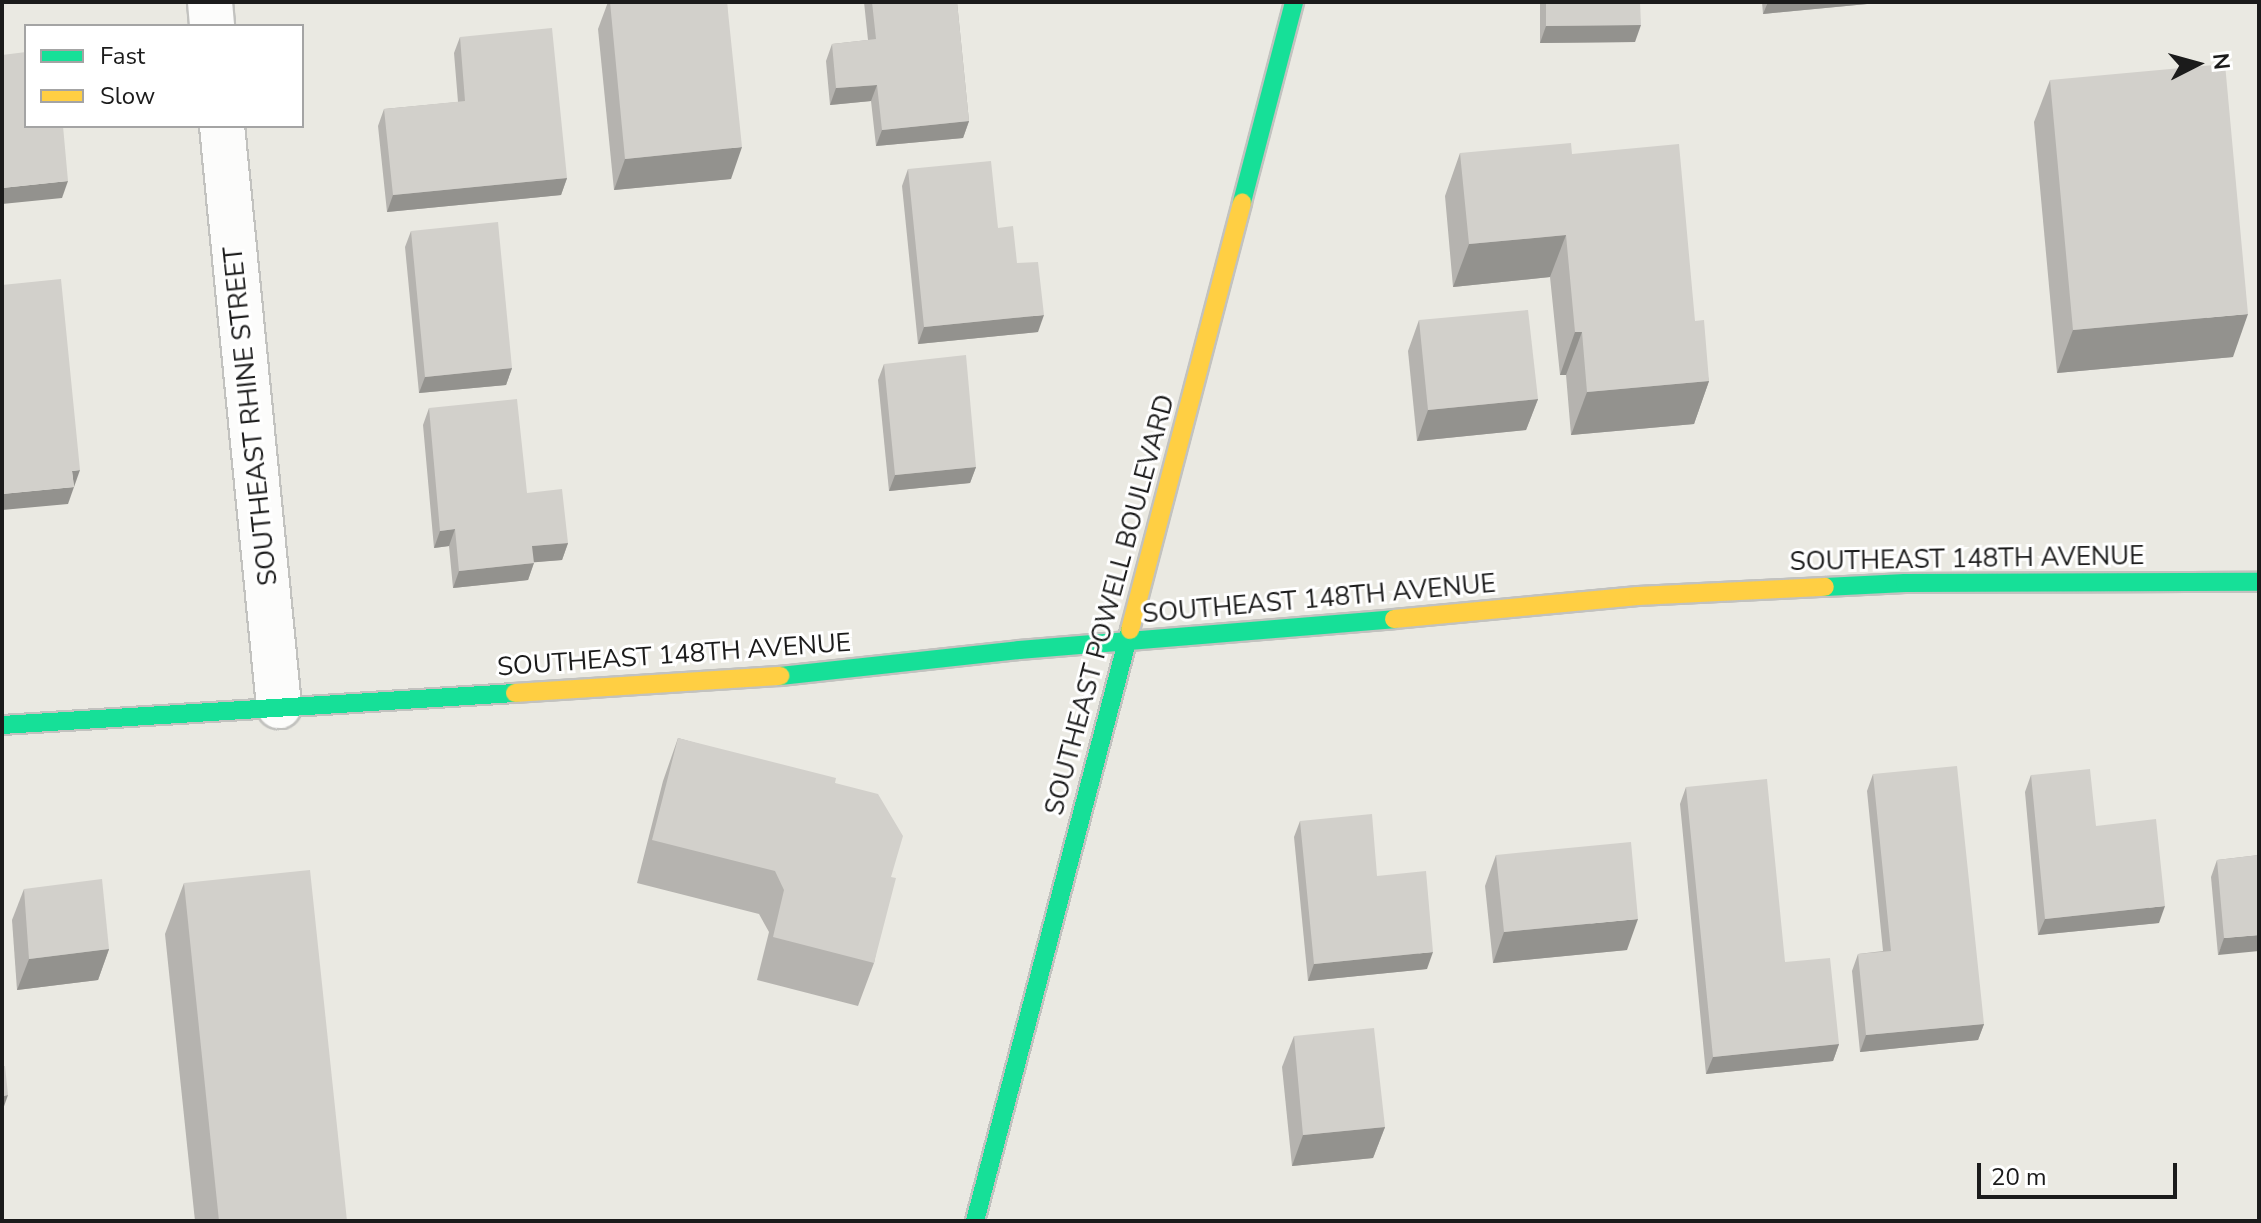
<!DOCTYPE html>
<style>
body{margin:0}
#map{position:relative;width:2261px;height:1223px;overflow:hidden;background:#eae9e2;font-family:"Nunito Sans",sans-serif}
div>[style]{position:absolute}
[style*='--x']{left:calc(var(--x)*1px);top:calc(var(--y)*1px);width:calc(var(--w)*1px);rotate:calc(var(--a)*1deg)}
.roads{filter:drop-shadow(2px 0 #c2c2bf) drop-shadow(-2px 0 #c2c2bf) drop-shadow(0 2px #c2c2bf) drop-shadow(0 -2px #c2c2bf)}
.street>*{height:44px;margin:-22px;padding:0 22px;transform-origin:22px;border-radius:22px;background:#fcfcfb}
.fast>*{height:18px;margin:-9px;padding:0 9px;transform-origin:9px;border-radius:9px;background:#16e098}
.slow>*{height:18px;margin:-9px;padding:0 9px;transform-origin:9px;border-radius:9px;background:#ffcf43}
.wall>*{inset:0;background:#b5b3af}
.shaded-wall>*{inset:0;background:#93928e}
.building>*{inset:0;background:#d2d0cb}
span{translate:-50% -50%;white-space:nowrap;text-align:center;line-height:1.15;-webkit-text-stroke:6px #fff;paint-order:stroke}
.street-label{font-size:26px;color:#1b1b1b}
.frame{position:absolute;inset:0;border:4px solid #1b1b1b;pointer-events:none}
.legend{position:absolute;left:24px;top:24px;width:280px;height:104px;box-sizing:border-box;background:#fff;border:2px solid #a4a4a4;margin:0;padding:10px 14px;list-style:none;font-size:24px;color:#1b1b1b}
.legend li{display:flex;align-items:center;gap:16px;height:40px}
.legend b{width:40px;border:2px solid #a4a4a4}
.north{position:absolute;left:2157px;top:24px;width:80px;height:80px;-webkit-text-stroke:6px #fff;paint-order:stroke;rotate:84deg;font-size:22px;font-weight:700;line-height:32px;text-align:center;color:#1b1b1b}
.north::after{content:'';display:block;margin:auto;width:28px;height:36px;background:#1b1b1b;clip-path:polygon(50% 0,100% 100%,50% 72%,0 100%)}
.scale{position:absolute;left:1977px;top:1163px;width:200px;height:36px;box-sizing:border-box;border:4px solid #1b1b1b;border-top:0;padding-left:10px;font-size:24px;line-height:28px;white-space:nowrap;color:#1b1b1b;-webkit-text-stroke:6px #fff;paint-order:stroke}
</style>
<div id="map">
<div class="roads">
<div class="street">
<i style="--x:210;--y:2;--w:24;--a:85"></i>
<i style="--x:222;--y:126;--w:583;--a:84.39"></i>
</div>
<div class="fast">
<i style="--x:1242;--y:202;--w:207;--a:-75.4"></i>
<i style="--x:1825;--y:587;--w:80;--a:-2.9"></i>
<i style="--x:1905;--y:583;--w:354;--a:-0.2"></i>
<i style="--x:780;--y:676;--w:240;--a:-6.2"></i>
<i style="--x:1019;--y:650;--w:376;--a:-4.7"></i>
<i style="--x:2;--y:725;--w:514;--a:-3.57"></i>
<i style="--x:975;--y:1221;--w:611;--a:-75.3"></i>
</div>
<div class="slow">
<i style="--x:1394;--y:619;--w:245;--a:-5.4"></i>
<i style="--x:1638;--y:596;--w:187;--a:-2.8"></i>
<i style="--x:1130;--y:630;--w:442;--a:-75.3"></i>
<i style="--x:515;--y:693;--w:266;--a:-3.7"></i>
</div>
</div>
<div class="wall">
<i style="clip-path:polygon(608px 2px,727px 2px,731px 179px,614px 190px,598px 29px)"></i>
<i style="clip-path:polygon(864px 2px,957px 2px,969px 121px,963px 138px,876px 146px,871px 101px,830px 105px,826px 61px,832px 44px,868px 40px)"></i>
<i style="clip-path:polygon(1540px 2px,1640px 2px,1635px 42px,1540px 43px)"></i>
<i style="clip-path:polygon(1762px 2px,1888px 2px,1763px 14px)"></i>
<i style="clip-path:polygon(460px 37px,567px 178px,561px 195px,387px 212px,378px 126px,384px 109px,458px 102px,454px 53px)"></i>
<i style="clip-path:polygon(2050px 80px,2233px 357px,2057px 373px,2034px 122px)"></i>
<i style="clip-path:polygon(1460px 153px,1572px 154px,1695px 321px,1709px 381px,1694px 424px,1571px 435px,1566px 375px,1560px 375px,1550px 277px,1453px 287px,1445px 196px)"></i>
<i style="clip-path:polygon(908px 169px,998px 228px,1038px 332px,918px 344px,902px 186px)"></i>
<i style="clip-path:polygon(411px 231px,512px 368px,506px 385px,419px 393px,405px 247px)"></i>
<i style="clip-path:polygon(1419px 320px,1538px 399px,1526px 430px,1417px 441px,1408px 351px)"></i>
<i style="clip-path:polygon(884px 364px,976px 467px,970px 483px,889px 491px,878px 380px)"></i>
<i style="clip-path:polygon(429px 408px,527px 493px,568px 543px,562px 560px,534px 562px,528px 580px,453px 588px,449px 546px,434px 548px,423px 425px)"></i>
<i style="clip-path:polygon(678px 738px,835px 783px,891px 877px,874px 963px,858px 1006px,757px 980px,769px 932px,759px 914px,637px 883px,663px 781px)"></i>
<i style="clip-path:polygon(1873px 774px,1984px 1024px,1978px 1040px,1860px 1052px,1852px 971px,1858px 954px,1883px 951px,1867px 791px)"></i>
<i style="clip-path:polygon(2031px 775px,2096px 826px,2159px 923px,2038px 935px,2025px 792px)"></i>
<i style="clip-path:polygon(1686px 787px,1785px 962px,1839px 1044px,1833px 1061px,1706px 1074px,1680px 804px)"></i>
<i style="clip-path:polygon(1300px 821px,1377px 876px,1427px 969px,1308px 981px,1294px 837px)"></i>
<i style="clip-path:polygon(1496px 855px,1627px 950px,1493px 963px,1485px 886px)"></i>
<i style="clip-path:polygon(2259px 855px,2218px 955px,2211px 877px,2217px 860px)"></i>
<i style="clip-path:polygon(184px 883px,347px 1221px,195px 1221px,165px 934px)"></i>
<i style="clip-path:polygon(24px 889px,109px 949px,98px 980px,17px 990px,12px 920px)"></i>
<i style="clip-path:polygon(1294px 1036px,1385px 1127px,1373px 1158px,1292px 1166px,1282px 1067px)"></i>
</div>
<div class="shaded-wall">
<i style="clip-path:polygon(1768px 2px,1888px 2px,1763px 14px)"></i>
<i style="clip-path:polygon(1641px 25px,1635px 42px,1540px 43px,1546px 26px)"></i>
<i style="clip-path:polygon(877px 85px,871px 101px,830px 105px,836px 88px)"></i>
<i style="clip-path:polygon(969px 121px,963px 138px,876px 146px,882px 130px)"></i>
<i style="clip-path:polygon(742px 147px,731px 179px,614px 190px,625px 159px)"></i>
<i style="clip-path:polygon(567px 178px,561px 195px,387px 212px,393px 195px)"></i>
<i style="clip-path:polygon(68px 181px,62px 198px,2px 204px,2px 188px)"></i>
<i style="clip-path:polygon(1566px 235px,1550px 277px,1453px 287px,1469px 244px)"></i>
<i style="clip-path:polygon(2248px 314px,2233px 357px,2057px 373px,2073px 330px)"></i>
<i style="clip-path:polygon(1044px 315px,1038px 332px,918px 344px,924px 327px)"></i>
<i style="clip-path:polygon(1575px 332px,1582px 332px,1566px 375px,1560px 375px)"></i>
<i style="clip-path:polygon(512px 368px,506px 385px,419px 393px,425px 377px)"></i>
<i style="clip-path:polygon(1709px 381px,1694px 424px,1571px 435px,1587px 392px)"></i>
<i style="clip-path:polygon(1538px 399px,1526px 430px,1417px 441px,1428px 410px)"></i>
<i style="clip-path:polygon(976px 467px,970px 483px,889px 491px,895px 475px)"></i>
<i style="clip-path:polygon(80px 470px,74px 487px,72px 471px)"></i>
<i style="clip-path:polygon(74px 487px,68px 504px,2px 510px,2px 494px)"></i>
<i style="clip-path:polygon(455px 529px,449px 546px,434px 548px,440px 531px)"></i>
<i style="clip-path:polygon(568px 543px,562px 560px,526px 563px,532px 546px)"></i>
<i style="clip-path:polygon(534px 563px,528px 580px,453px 588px,459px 571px)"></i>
<i style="clip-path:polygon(2165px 906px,2159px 923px,2038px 935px,2045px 919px)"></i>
<i style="clip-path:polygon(1638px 919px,1627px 950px,1493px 963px,1504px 932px)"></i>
<i style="clip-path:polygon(2259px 935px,2259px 951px,2218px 955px,2224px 938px)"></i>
<i style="clip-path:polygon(109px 949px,98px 980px,17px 990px,29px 959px)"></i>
<i style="clip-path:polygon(1433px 952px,1427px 969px,1308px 981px,1314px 964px)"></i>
<i style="clip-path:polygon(1984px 1024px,1978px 1040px,1860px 1052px,1866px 1035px)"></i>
<i style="clip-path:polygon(1839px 1044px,1833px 1061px,1706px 1074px,1713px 1057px)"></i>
<i style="clip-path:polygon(8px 1095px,2px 1112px,2px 1096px)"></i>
<i style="clip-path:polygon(1385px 1127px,1373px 1158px,1292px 1166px,1303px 1135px)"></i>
</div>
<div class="building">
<i style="clip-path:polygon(610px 2px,727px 2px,742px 147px,625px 159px)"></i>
<i style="clip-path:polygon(872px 2px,957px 2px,969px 121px,882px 130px,877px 85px,836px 88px,832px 44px,876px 39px)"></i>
<i style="clip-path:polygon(1546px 2px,1640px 2px,1641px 25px,1546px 26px)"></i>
<i style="clip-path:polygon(552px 28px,567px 178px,393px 195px,384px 109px,465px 101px,460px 37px)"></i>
<i style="clip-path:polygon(26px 52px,26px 126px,63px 126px,68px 181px,2px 188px,2px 55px)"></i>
<i style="clip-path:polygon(2225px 64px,2248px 314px,2073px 330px,2050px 80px)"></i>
<i style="clip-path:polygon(1571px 143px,1572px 154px,1679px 144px,1695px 321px,1704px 320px,1709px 381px,1587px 392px,1582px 332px,1575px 332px,1566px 235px,1469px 244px,1460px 153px)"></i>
<i style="clip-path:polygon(991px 161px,998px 228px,1013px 226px,1017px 263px,1038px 262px,1044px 315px,924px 327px,908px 169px)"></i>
<i style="clip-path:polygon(498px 222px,512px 368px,425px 377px,411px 231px)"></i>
<i style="clip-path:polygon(61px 279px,80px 470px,72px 471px,74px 487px,2px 494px,2px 285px)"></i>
<i style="clip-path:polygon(1528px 310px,1538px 399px,1428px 410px,1419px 320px)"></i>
<i style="clip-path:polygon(966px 355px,976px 467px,895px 475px,884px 364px)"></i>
<i style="clip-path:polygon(517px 399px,527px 493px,562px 489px,568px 543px,532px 546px,534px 563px,459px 571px,455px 529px,440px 531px,429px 408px)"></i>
<i style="clip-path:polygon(678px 738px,836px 778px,835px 783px,878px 794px,903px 836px,891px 877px,896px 878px,874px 963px,773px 937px,784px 890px,775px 871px,652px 840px)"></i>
<i style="clip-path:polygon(1957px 766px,1984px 1024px,1866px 1035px,1858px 954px,1891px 951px,1873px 774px)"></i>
<i style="clip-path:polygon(2090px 769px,2096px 826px,2156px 819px,2165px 906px,2045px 919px,2031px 775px)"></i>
<i style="clip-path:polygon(1767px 779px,1785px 962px,1830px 958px,1839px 1044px,1713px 1057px,1686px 787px)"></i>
<i style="clip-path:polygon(1372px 814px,1377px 876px,1426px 871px,1433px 952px,1314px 964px,1300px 821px)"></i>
<i style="clip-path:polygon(1631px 842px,1638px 919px,1504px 932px,1496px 855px)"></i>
<i style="clip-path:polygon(2259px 855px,2259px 935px,2224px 938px,2217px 860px)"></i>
<i style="clip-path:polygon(310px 870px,347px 1221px,219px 1221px,184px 883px)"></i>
<i style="clip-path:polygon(102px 879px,109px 949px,29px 959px,24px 889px)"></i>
<i style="clip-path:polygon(1374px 1028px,1385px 1127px,1303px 1135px,1294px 1036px)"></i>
<i style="clip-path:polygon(2px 1066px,5px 1066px,8px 1095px,2px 1096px)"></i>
</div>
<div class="street-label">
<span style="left:251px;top:416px;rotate:-96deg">SOUTHEAST RHINE STREET</span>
<span style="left:1967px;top:559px;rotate:-1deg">SOUTHEAST 148TH AVENUE</span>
<span style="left:1319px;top:599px;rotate:-5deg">SOUTHEAST 148TH AVENUE</span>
<span style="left:1110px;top:605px;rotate:-75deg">SOUTHEAST POWELL BOULEVARD</span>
<span style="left:674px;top:655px;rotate:-4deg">SOUTHEAST 148TH AVENUE</span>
</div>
<div class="frame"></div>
<ul class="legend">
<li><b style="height:10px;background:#16e098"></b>Fast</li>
<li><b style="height:10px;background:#ffcf43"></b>Slow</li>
</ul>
<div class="north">N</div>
<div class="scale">20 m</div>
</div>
